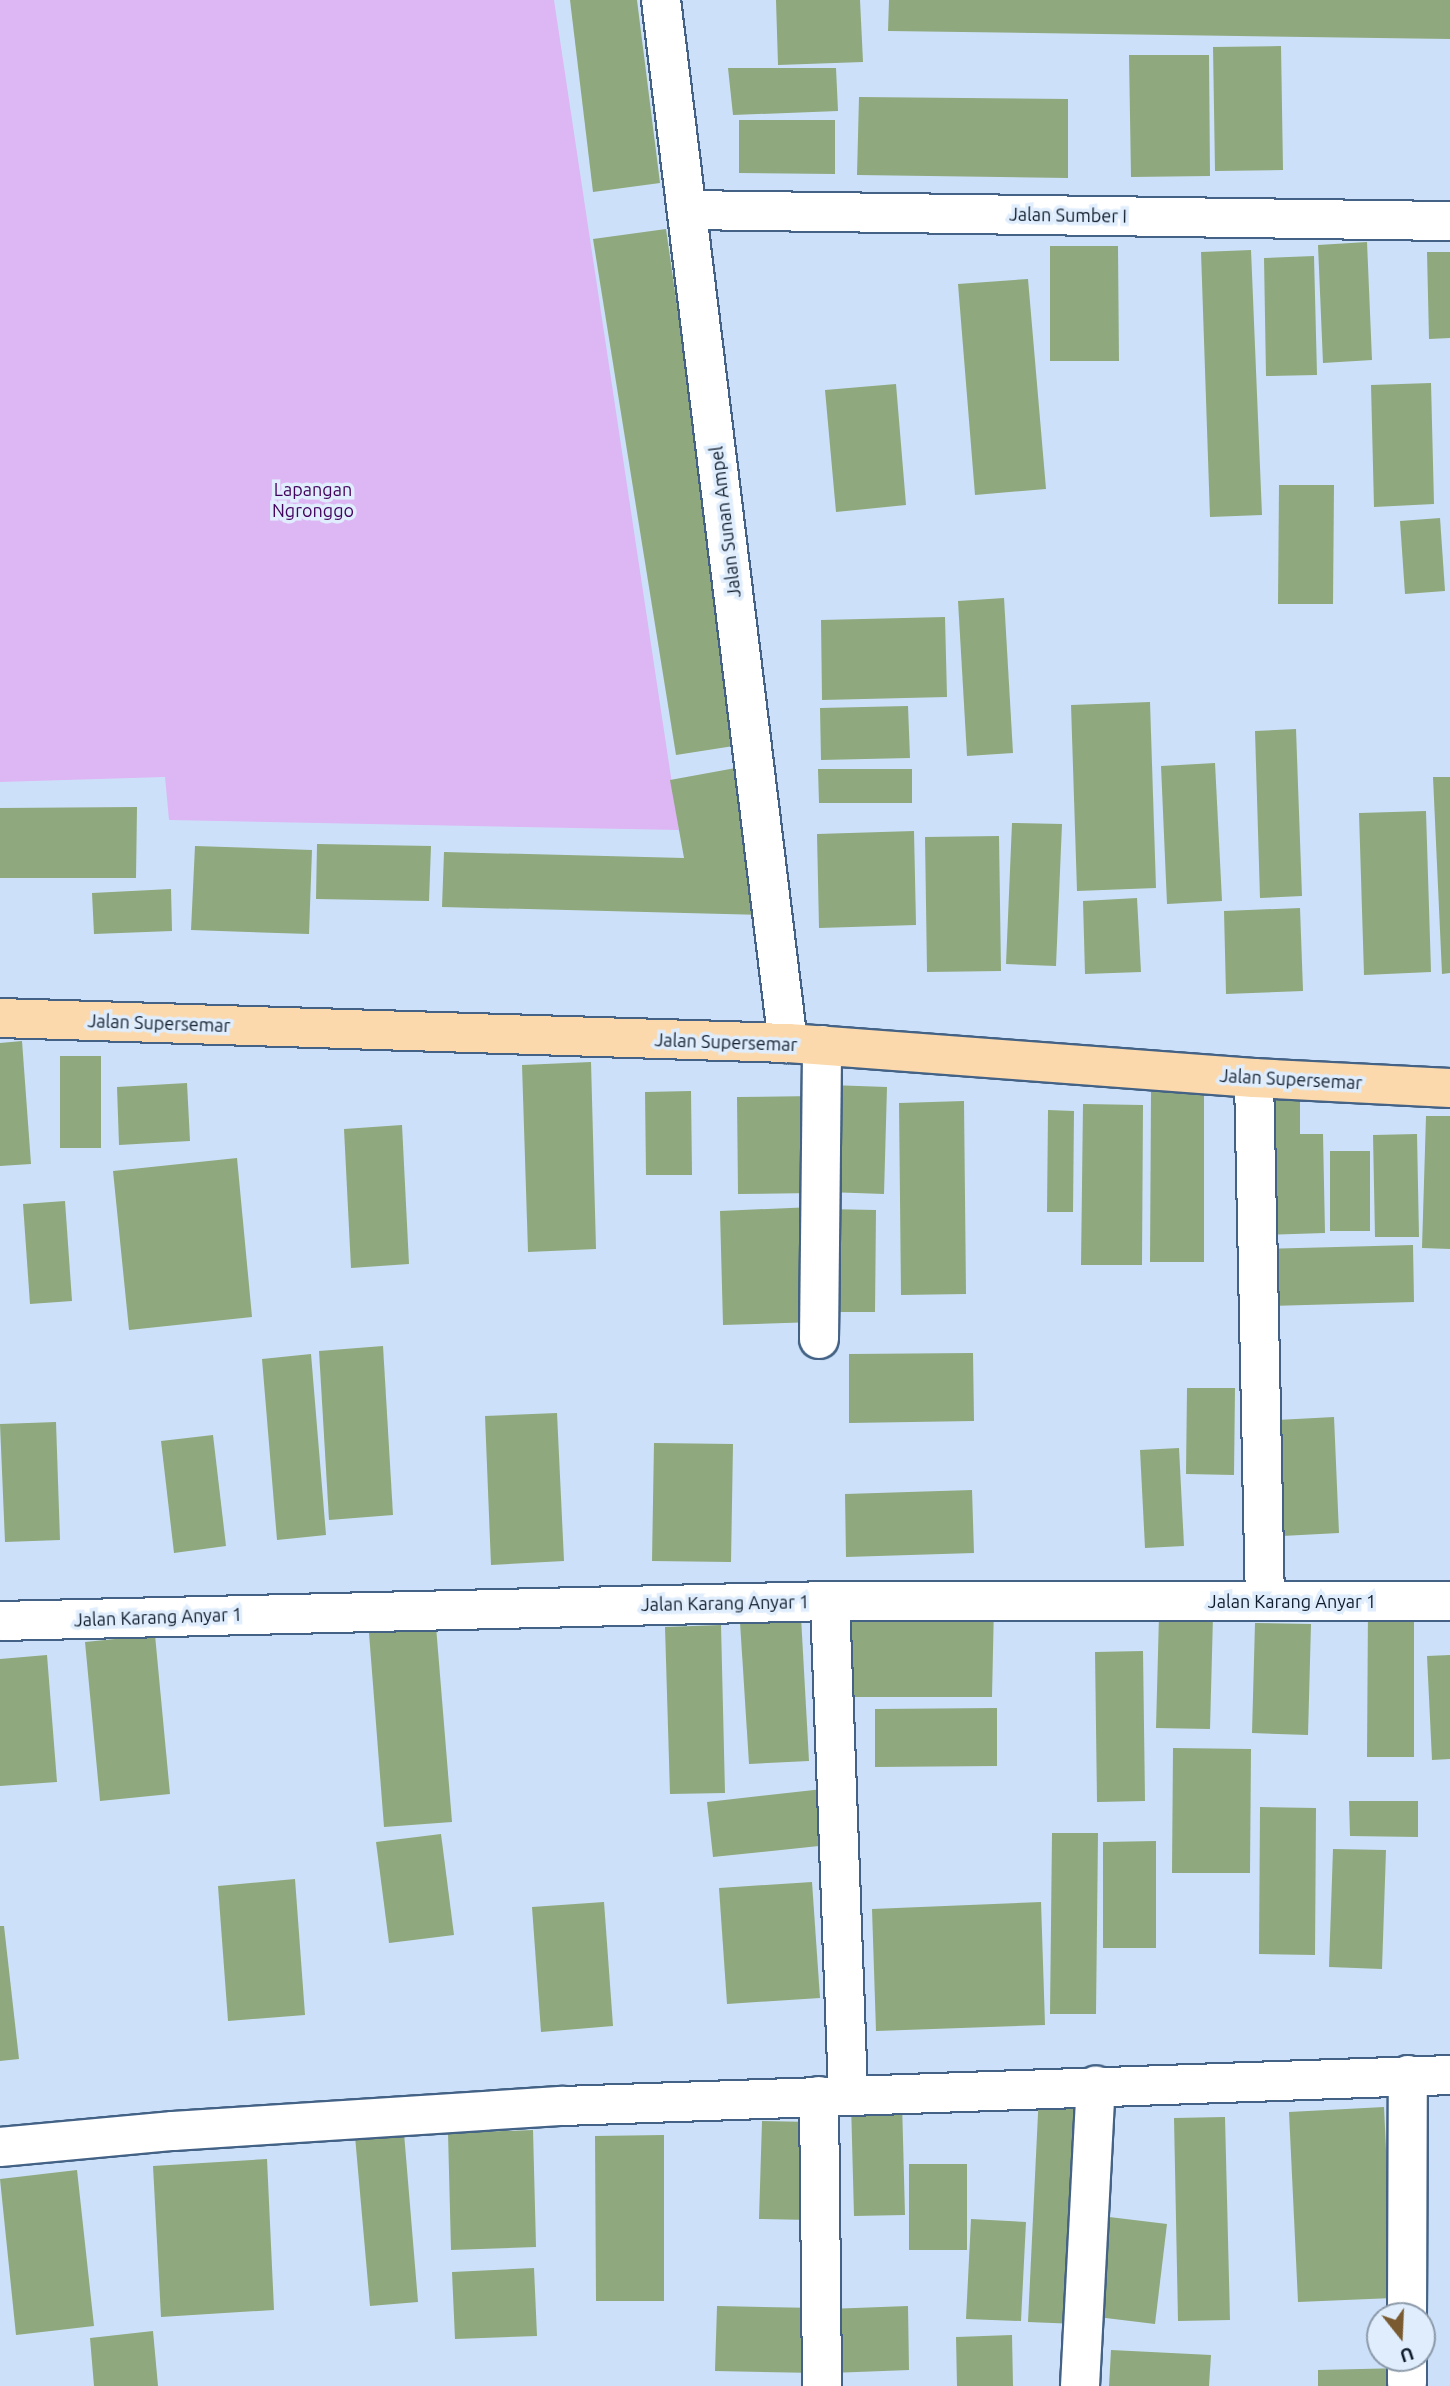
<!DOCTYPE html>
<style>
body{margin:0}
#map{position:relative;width:1450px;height:2386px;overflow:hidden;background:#cce1f9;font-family:Ubuntu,sans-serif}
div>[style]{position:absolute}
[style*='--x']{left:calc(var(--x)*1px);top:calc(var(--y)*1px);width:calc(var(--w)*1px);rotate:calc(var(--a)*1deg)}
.green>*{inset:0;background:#ddb7f4}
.building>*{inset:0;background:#8fa87d}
.roads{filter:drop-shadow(2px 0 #436285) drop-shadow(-2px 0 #436285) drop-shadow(0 2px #436285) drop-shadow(0 -2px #436285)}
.minor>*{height:38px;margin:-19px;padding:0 19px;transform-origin:19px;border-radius:19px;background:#fff}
.major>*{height:38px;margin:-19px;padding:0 19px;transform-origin:19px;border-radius:19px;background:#fbd9ad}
span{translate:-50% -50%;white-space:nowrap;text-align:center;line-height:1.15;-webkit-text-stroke:7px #dfedfd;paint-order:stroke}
.street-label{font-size:18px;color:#101d2c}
.park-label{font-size:18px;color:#42035c}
.north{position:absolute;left:1366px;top:2302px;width:70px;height:70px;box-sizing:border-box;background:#dfedfd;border:2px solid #8c9aa9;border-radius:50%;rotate:162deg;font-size:19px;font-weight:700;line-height:28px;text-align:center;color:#101d2c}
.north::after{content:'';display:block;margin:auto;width:24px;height:32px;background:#7a5a30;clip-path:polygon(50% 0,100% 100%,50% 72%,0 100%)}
</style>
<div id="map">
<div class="green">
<i style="clip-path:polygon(0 0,554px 0,679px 830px,169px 820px,165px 777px,0 782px)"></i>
</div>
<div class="building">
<i style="clip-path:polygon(570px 0,637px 0,660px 183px,593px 192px)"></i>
<i style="clip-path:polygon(776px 0,860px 0,863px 62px,778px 65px)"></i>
<i style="clip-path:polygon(889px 0,1450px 0,1450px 39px,888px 31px)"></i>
<i style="clip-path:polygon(1281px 46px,1283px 170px,1215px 171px,1213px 47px)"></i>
<i style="clip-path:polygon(1129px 55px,1209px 55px,1210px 176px,1131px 177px)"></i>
<i style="clip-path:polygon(728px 68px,836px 68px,838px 111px,733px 115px)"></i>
<i style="clip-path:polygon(859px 97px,1068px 99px,1068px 178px,857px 175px)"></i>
<i style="clip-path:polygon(739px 120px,835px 120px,835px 174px,739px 173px)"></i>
<i style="clip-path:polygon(666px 229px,740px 745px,676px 755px,593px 239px)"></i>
<i style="clip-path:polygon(1367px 242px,1372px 360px,1323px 363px,1318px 245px)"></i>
<i style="clip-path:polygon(1050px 246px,1118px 246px,1119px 361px,1050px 361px)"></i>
<i style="clip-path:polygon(1251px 250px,1262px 515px,1210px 517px,1201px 252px)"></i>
<i style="clip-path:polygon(1427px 252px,1450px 252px,1450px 338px,1429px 339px)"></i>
<i style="clip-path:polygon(1314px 256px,1317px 375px,1266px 376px,1264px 258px)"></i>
<i style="clip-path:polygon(1028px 279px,1046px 489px,975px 495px,958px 284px)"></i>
<i style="clip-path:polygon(1431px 383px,1434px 504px,1374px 507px,1371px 385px)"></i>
<i style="clip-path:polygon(896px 384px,906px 505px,836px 512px,825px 390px)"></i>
<i style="clip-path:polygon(1279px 485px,1334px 485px,1333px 604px,1278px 604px)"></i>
<i style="clip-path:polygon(1440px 518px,1445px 591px,1405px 594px,1400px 521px)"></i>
<i style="clip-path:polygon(1004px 598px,1013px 753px,967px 756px,958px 601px)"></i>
<i style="clip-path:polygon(945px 617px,947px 697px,822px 700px,821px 620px)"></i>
<i style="clip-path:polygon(1150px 702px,1156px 888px,1077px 891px,1071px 705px)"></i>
<i style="clip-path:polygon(908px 706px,910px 758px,821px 760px,820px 708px)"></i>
<i style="clip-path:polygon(1296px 729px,1302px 896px,1260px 898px,1255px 731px)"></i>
<i style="clip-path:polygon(1215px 763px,1222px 901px,1167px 904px,1161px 766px)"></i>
<i style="clip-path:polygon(741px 767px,767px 915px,442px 907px,444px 852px,684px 858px,670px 780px)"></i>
<i style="clip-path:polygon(818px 769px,912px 769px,912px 803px,819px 803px)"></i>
<i style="clip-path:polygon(1433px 777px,1450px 777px,1450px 973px,1442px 974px)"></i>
<i style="clip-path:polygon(137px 807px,136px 878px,0 878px,0 808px)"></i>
<i style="clip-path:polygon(1426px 811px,1431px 972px,1364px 975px,1359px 813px)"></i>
<i style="clip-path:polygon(1012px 823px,1062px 824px,1056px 966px,1006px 964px)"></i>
<i style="clip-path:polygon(914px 831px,916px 925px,819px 928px,817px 834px)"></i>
<i style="clip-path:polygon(999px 836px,1001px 971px,927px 972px,925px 837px)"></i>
<i style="clip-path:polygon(317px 844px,431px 846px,429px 901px,316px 899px)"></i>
<i style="clip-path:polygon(195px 846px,312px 850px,309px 934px,191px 930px)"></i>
<i style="clip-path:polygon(171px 889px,172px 931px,94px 934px,92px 893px)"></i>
<i style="clip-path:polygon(1137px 898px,1141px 972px,1085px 974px,1083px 901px)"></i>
<i style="clip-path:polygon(1300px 908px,1303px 991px,1226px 994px,1224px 911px)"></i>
<i style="clip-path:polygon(22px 1041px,31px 1164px,0 1166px,0 1043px)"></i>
<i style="clip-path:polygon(60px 1056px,101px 1056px,101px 1148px,60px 1148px)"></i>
<i style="clip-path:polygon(591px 1062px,596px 1249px,528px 1252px,522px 1065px)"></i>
<i style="clip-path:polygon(187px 1083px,190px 1141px,119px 1145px,117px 1087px)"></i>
<i style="clip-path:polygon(830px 1085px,887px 1087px,884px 1194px,827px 1192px)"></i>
<i style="clip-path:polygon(691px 1091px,692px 1175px,646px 1175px,645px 1092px)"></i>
<i style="clip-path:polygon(1151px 1092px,1204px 1092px,1204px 1262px,1150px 1262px)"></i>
<i style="clip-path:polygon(815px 1096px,815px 1193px,738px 1194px,737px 1097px)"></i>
<i style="clip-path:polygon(1260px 1099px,1300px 1099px,1300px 1134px,1323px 1134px,1325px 1233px,1263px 1235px)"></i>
<i style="clip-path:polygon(964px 1101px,966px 1294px,901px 1295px,899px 1103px)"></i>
<i style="clip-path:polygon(1083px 1104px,1143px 1105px,1142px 1265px,1081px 1265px)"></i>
<i style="clip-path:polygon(1048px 1110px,1074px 1111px,1073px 1212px,1047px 1212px)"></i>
<i style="clip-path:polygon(1426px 1116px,1450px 1116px,1450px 1249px,1422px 1248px)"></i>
<i style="clip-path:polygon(402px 1125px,409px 1264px,351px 1268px,344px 1129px)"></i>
<i style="clip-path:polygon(1417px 1134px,1419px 1237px,1375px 1237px,1373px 1135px)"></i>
<i style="clip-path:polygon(1330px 1151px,1370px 1151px,1370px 1231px,1330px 1231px)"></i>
<i style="clip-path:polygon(237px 1158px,252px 1317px,129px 1330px,113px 1171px)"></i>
<i style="clip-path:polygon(65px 1201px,72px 1301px,30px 1304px,23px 1204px)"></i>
<i style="clip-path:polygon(813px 1207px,816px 1322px,723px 1325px,720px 1211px)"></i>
<i style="clip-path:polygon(825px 1209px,876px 1210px,875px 1312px,823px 1312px)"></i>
<i style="clip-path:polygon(1413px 1245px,1414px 1302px,1266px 1306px,1265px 1249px)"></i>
<i style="clip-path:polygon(383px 1346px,393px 1515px,329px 1520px,319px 1351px)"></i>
<i style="clip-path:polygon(973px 1353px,974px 1421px,849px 1423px,849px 1354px)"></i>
<i style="clip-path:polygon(311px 1354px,326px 1535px,277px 1540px,262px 1359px)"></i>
<i style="clip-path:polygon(1187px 1388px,1235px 1388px,1234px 1475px,1186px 1474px)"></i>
<i style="clip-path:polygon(557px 1413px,564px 1561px,491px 1565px,485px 1416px)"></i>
<i style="clip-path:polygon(1334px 1417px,1339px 1533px,1282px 1536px,1277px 1420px)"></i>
<i style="clip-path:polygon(56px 1422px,60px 1540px,5px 1542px,0 1424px)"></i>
<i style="clip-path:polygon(213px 1435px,226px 1546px,174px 1553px,161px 1441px)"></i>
<i style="clip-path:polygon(654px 1443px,733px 1444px,731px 1562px,652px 1561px)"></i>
<i style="clip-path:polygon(1179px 1448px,1184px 1546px,1145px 1548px,1140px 1450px)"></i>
<i style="clip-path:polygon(972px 1490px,974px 1553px,846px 1557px,845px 1494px)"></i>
<i style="clip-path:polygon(841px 1604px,994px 1604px,992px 1697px,840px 1697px)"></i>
<i style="clip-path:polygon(1414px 1604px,1414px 1757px,1367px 1757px,1368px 1605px)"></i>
<i style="clip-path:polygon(435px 1614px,452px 1822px,384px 1827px,368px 1620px)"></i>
<i style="clip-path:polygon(1159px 1615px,1213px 1616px,1210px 1729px,1156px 1728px)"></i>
<i style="clip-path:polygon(801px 1617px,809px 1761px,749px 1764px,740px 1622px)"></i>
<i style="clip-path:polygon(1255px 1623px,1311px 1624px,1308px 1735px,1252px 1733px)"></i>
<i style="clip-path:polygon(721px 1625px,725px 1793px,670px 1794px,665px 1627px)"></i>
<i style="clip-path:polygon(155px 1635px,170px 1794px,100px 1801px,85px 1642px)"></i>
<i style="clip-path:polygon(1143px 1651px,1145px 1801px,1097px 1802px,1095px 1652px)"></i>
<i style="clip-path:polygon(47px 1655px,57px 1782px,0 1786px,0 1659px)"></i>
<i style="clip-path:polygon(1450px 1655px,1450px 1759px,1432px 1760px,1427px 1656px)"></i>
<i style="clip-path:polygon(997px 1708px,997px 1766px,875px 1767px,875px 1709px)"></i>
<i style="clip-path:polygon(1173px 1748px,1251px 1749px,1250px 1873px,1172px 1873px)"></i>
<i style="clip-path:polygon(832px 1788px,838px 1844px,713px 1857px,707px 1802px)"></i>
<i style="clip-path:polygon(1349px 1801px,1418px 1801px,1418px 1837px,1350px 1836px)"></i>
<i style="clip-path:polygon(1260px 1807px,1316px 1808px,1315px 1955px,1259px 1954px)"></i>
<i style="clip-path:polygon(1052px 1833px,1098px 1833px,1096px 2014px,1050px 2014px)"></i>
<i style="clip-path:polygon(441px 1834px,454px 1935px,389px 1943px,376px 1842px)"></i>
<i style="clip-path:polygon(1156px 1841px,1156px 1948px,1103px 1948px,1103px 1842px)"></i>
<i style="clip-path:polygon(1333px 1849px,1386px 1850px,1382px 1969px,1329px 1967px)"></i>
<i style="clip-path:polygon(295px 1879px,305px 2015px,228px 2021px,218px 1886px)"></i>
<i style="clip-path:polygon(812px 1882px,820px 1998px,727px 2004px,719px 1888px)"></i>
<i style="clip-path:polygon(604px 1902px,613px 2026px,541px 2032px,532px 1907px)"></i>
<i style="clip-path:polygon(1041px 1902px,1045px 2025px,876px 2031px,872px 1909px)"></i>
<i style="clip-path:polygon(0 1926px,4px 1926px,19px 2059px,0 2061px)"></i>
<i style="clip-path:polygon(1039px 2093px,1089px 2095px,1077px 2324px,1028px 2322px)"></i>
<i style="clip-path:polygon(902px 2102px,905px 2215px,854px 2216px,851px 2103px)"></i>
<i style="clip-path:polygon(1384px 2107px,1393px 2298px,1298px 2302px,1289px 2112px)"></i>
<i style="clip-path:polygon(1225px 2117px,1230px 2320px,1178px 2321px,1174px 2118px)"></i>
<i style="clip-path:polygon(403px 2121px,418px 2302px,370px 2306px,354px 2125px)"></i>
<i style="clip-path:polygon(762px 2121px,812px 2122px,809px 2220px,759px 2219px)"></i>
<i style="clip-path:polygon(533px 2130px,536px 2247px,451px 2250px,448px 2133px)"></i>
<i style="clip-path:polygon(664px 2135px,664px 2301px,596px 2301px,595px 2136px)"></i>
<i style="clip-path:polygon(267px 2159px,274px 2310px,161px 2317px,153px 2166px)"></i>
<i style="clip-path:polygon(909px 2164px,967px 2164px,967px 2250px,909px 2250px)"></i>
<i style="clip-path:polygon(77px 2170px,94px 2326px,16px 2335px,0 2179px)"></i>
<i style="clip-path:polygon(1101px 2216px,1167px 2224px,1155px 2324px,1089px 2316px)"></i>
<i style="clip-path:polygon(971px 2219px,1026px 2222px,1021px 2321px,966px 2319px)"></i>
<i style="clip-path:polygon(534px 2268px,537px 2336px,455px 2339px,452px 2272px)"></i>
<i style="clip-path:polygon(717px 2306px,819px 2308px,817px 2373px,715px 2371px)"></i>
<i style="clip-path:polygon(908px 2306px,909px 2370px,831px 2373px,828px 2309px)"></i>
<i style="clip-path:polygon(153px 2331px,158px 2386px,94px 2386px,90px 2338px)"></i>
<i style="clip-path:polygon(1012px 2335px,1013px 2386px,957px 2386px,956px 2337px)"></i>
<i style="clip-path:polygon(1111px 2350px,1211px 2355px,1209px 2386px,1109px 2386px)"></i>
<i style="clip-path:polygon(1403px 2368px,1404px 2386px,1318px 2386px,1318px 2370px)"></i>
</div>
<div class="roads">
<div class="minor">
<i style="--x:661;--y:0;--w:1051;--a:83.06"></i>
<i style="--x:687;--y:210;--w:763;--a:0.83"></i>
<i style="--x:1254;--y:1078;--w:523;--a:88.8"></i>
<i style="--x:819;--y:1339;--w:294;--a:-89.4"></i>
<i style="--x:830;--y:1601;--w:494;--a:87.9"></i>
<i style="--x:0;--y:1621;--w:830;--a:-1.38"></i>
<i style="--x:830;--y:1601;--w:620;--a:0"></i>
<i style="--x:819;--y:2096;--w:290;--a:89.4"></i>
<i style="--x:0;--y:2147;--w:174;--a:-5.3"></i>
<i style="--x:173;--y:2131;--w:391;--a:-3.7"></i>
<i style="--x:563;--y:2106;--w:888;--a:-2"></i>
<i style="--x:1407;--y:2316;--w:241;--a:-89.8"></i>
<i style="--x:1407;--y:2383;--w:25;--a:-90"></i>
<i style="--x:1080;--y:2386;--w:301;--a:-87"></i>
</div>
<div class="major">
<i style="--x:0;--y:1018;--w:788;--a:1.82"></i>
<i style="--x:788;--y:1043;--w:467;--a:4.3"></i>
<i style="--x:1254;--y:1078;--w:196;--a:2.9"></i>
</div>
</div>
<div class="street-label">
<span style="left:1068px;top:215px;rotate:1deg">Jalan Sumber I</span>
<span style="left:725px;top:522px;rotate:-97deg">Jalan Sunan Ampel</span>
<span style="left:159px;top:1023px;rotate:2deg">Jalan Supersemar</span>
<span style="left:726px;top:1042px;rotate:2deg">Jalan Supersemar</span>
<span style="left:1291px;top:1079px;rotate:3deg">Jalan Supersemar</span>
<span style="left:1292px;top:1601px">Jalan Karang Anyar 1</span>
<span style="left:725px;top:1603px;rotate:-1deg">Jalan Karang Anyar 1</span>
<span style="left:158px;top:1617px;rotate:-2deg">Jalan Karang Anyar 1</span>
</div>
<div class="park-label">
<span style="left:313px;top:500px">Lapangan<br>Ngronggo</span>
</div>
<div class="north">U</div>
</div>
